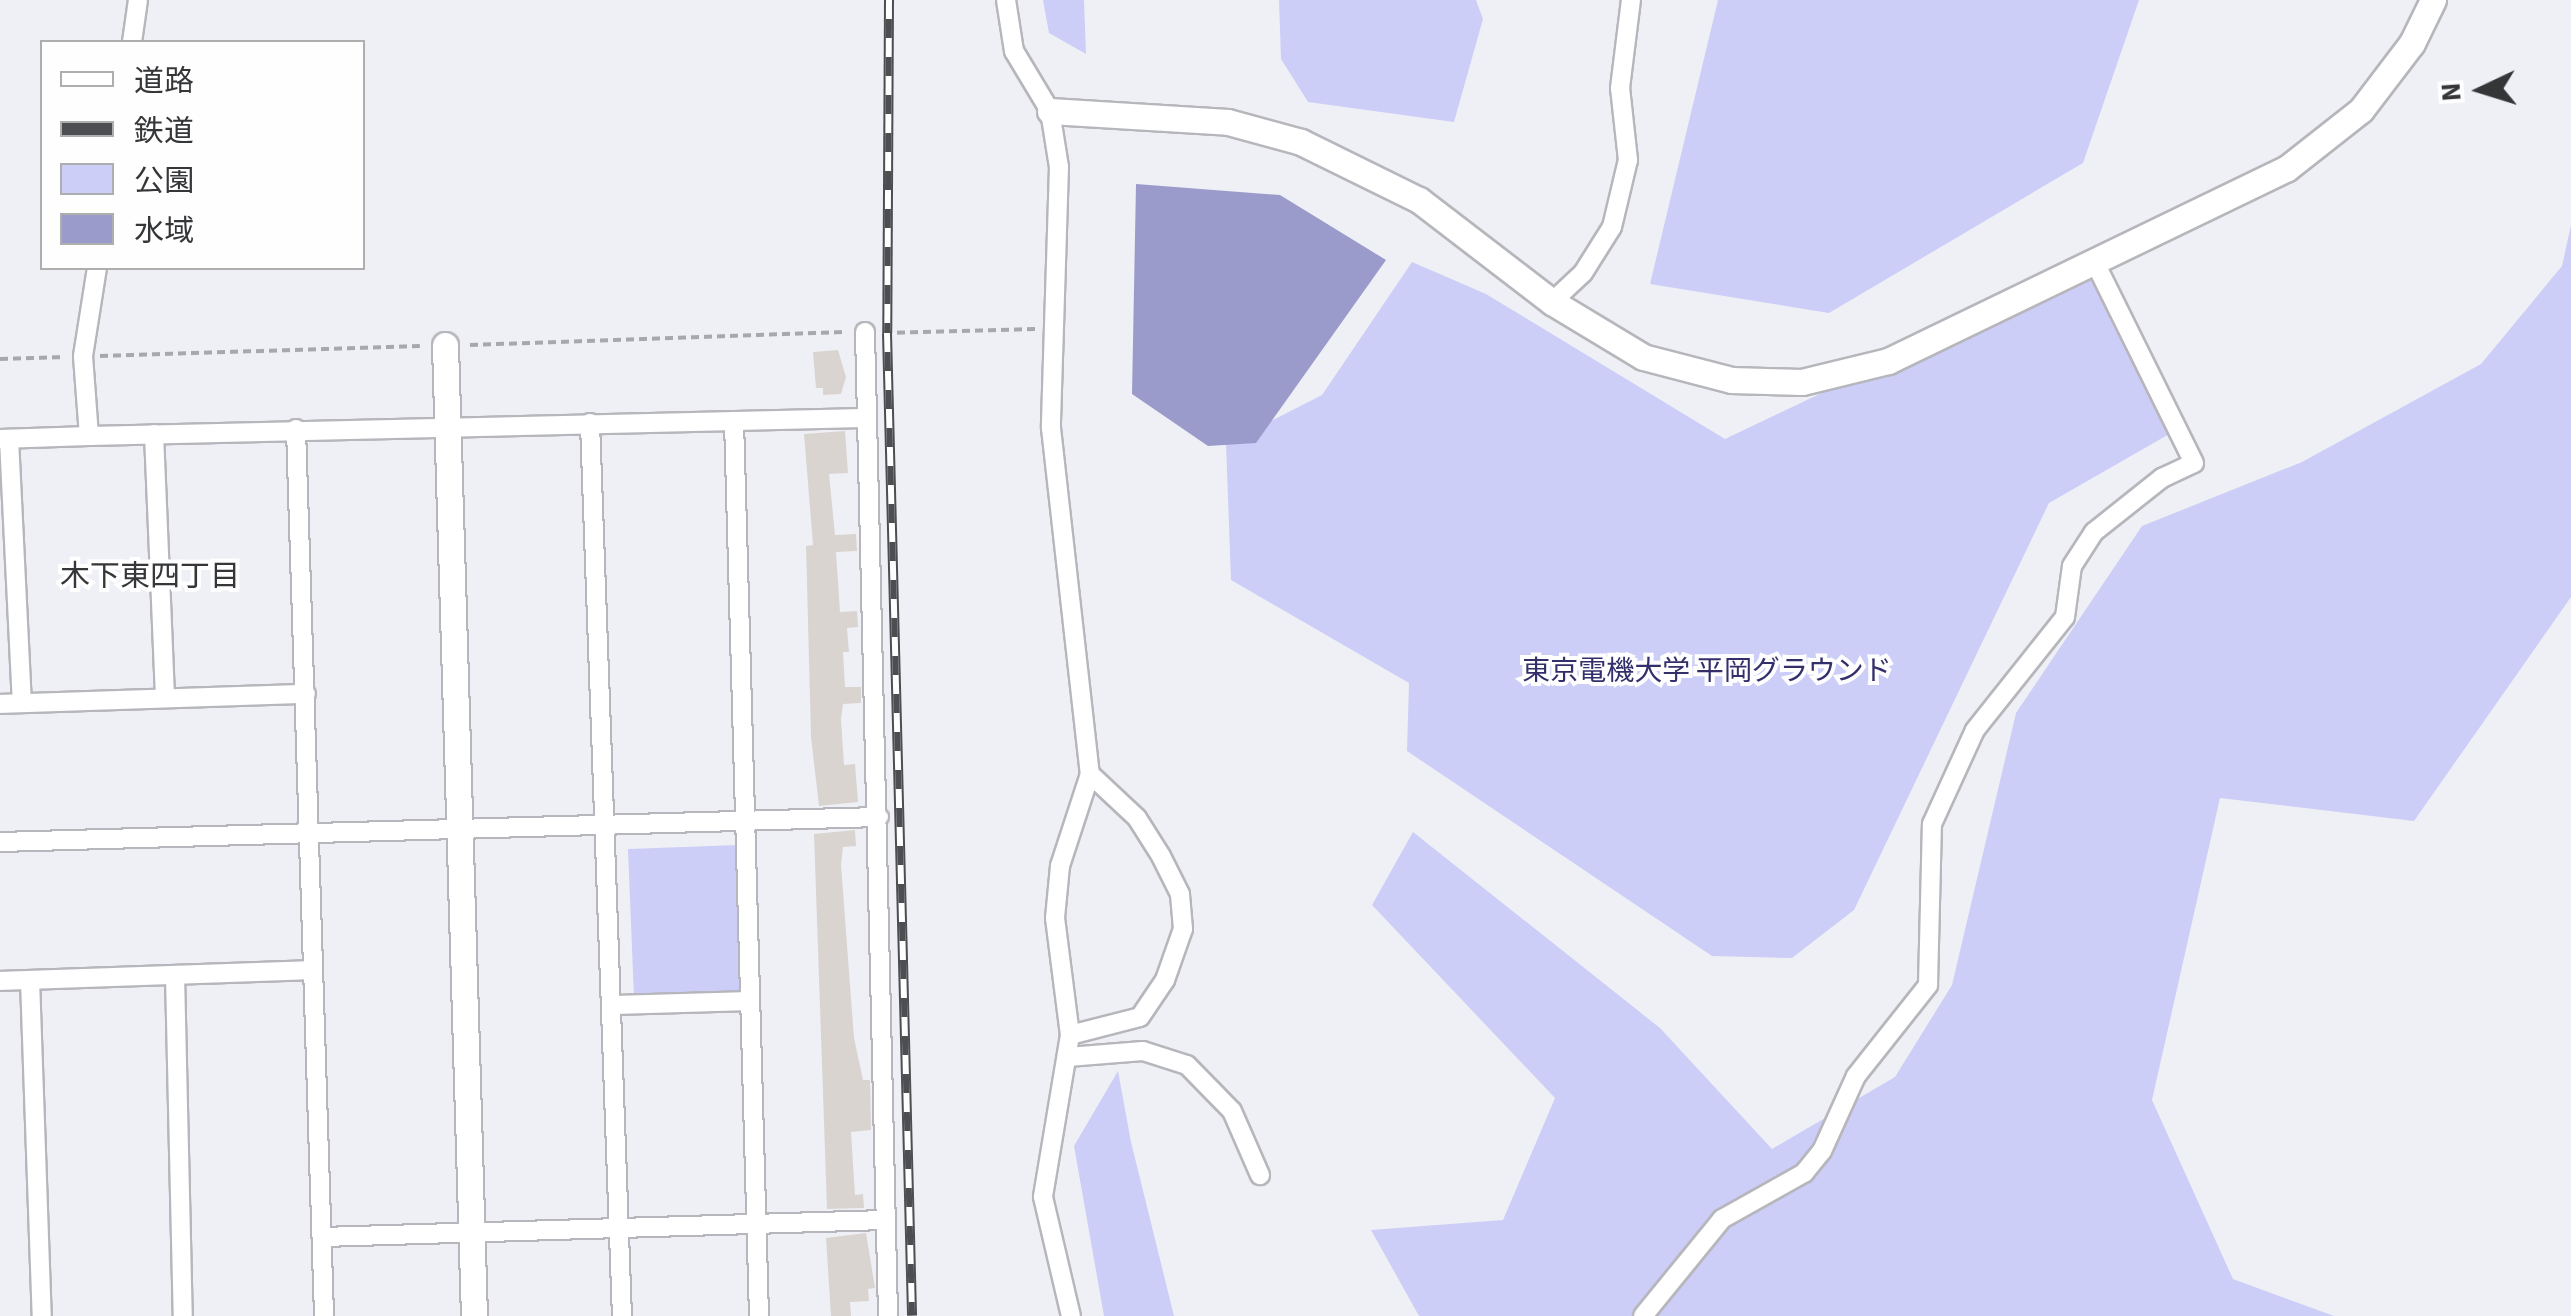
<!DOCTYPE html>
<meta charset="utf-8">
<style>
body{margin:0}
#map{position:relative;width:2571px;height:1316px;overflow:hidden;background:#eff0f6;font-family:"Source Sans 3","Noto Sans JP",sans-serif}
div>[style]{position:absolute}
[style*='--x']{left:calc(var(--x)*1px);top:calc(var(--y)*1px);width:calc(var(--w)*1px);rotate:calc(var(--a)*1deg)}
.green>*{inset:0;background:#cccef7}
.water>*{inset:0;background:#9a9bca}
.building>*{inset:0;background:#d9d4d0}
.path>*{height:4px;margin-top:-2px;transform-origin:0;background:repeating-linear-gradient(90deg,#a7a8ac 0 8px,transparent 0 13px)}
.roads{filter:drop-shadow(2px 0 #b6b6bc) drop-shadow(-2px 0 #b6b6bc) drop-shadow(0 2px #b6b6bc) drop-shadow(0 -2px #b6b6bc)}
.street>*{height:18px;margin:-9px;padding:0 9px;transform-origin:9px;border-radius:9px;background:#fff}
.secondary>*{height:25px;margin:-12.5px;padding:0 12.5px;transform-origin:12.5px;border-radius:12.5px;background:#fff}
.rail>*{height:10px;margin-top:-5px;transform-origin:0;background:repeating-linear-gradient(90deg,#fefeff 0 19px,#4d4e51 0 38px);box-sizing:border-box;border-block:2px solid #4d4e51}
span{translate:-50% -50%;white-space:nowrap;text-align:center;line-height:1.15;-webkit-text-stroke:8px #fefeff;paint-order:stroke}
.park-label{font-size:28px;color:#332f6a}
.neighbourhood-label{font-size:30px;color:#353638}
.legend{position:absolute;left:40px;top:40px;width:325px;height:230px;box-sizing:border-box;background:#fefeff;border:2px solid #aeaeaf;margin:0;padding:12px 18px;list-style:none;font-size:30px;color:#353638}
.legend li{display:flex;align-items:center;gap:20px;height:50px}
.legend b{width:50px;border:2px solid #aeaeaf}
.north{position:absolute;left:2431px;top:40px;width:100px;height:100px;-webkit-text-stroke:8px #fefeff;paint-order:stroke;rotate:266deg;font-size:28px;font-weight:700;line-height:40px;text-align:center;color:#353638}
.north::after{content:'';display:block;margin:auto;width:35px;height:45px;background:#353638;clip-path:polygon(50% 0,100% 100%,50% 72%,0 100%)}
</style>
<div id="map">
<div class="green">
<i style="clip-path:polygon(1043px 0,1084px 0,1086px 54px,1049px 33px)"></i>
<i style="clip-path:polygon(1279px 0,1476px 0,1483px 19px,1454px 122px,1308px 102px,1281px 59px)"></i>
<i style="clip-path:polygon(1718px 0,2139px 0,2083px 163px,1829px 313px,1650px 284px)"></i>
<i style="clip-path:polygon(2571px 225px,2571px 597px,2414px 821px,2220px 798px,2152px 1100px,2233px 1279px,2334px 1316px,1419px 1316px,1371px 1230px,1503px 1220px,1555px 1098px,1372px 905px,1413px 832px,1660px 1028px,1772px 1149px,1895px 1077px,1952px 985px,2016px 713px,2142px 526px,2302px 462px,2481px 364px,2562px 266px)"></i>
<i style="clip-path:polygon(1412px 262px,1486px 294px,1725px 439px,2095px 263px,2178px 429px,2049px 503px,1854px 910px,1792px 958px,1712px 956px,1407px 751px,1409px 683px,1231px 580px,1226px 444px,1322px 395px)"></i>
<i style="clip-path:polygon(739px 845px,742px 997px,634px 998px,628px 849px)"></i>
<i style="clip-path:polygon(1118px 1071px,1131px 1142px,1174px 1316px,1104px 1316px,1074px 1146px)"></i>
</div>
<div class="water">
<i style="clip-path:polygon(1136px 184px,1280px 195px,1386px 260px,1256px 443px,1208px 446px,1132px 394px)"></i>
</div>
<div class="building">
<i style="clip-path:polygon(838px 350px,846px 377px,841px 394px,823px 395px,823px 388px,816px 388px,813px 352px)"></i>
<i style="clip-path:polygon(845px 431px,848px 473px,829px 474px,835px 535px,856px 534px,857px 551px,836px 552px,840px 612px,857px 611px,858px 627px,847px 628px,849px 652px,843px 652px,845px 687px,861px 687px,861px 703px,843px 704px,841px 719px,844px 765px,855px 764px,858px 802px,819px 806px,811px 737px,806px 546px,813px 545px,804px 434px)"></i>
<i style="clip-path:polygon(855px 830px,856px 846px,843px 847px,841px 865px,854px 1038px,863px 1080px,870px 1080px,871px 1130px,851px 1132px,855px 1195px,863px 1194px,864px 1208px,827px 1209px,814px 834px)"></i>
<i style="clip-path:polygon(866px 1233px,875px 1288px,868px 1289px,869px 1301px,850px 1302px,851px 1316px,831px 1316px,826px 1238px)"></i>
</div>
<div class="path">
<i style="--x:884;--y:333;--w:151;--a:-1.5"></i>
<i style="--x:470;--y:345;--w:375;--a:-2"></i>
<i style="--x:100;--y:356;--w:320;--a:-1.8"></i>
<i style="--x:0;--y:359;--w:65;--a:-1.8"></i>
</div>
<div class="roads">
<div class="street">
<i style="--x:1006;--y:0;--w:52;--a:81.1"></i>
<i style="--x:1014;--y:51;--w:70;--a:59"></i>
<i style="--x:1050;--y:111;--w:57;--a:80.9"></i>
<i style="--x:1059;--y:167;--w:261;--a:91.8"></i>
<i style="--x:1051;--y:428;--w:348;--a:83.6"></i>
<i style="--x:1090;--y:774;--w:97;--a:108.1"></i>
<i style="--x:1060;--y:866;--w:52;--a:95.5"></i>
<i style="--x:1055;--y:918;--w:118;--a:82.7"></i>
<i style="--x:1070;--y:1035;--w:164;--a:99.5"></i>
<i style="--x:1043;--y:1197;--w:122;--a:76.8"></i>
<i style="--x:132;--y:42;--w:42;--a:-81.9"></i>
<i style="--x:1552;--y:302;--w:42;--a:-43.1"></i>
<i style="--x:1583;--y:273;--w:54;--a:-57.8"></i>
<i style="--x:1612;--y:227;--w:69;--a:-76.6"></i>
<i style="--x:1628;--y:160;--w:72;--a:-96.3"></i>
<i style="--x:1620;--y:88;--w:89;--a:-82.9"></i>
<i style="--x:865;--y:332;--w:984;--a:88.66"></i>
<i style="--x:734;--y:421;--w:895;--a:88.4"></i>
<i style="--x:590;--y:423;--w:894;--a:87.95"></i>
<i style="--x:296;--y:429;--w:887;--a:88.19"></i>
<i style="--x:154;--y:434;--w:264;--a:87.6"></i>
<i style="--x:89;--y:436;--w:775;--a:-1.33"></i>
<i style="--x:0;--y:439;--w:89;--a:-1.9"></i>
<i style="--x:89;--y:436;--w:80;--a:-94.3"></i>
<i style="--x:83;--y:356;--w:89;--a:-81"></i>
<i style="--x:9;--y:439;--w:264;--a:87.2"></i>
<i style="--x:0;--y:704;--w:306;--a:-1.9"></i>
<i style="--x:0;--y:842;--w:879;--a:-1.63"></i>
<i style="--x:175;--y:975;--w:341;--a:88.7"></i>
<i style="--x:30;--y:980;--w:336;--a:88"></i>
<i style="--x:0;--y:981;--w:313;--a:-2"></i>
<i style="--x:615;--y:1005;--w:135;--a:-1.7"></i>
<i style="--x:1070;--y:1035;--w:72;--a:-14.4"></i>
<i style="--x:1140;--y:1017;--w:45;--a:-56"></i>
<i style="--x:1165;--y:980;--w:54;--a:-70.6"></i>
<i style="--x:1183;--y:929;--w:35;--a:-95"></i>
<i style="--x:1180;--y:894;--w:42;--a:-116.6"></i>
<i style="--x:1161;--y:856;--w:45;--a:-122.3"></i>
<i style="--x:1137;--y:818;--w:64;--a:-136.9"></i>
<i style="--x:1068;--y:1057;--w:75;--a:-4.6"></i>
<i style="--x:1143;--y:1051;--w:46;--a:17.7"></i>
<i style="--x:1187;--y:1065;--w:64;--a:45.6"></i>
<i style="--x:1232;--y:1111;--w:70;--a:66.4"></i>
<i style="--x:322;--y:1237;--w:564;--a:-1.73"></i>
<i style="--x:1643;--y:1316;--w:125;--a:-50.8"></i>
<i style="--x:1722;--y:1219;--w:94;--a:-29.3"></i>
<i style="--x:1804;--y:1173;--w:28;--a:-51"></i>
<i style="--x:1822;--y:1151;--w:82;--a:-65.6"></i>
<i style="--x:1856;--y:1076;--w:116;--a:-51.6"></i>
<i style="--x:1928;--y:985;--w:161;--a:-88.6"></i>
<i style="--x:1932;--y:824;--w:103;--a:-65.4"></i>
<i style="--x:1975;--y:730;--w:144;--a:-51.5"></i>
<i style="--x:2065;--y:617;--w:51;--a:-82.2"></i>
<i style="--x:2072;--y:566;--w:40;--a:-57.1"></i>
<i style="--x:2094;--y:532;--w:87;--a:-38.5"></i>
<i style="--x:2162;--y:478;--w:35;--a:-25"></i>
<i style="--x:2194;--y:463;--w:223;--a:-116.3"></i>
</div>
<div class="secondary">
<i style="--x:1050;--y:111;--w:178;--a:3.5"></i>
<i style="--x:1228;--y:122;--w:76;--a:15.3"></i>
<i style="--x:1301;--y:142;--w:131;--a:26.2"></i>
<i style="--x:1419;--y:200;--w:168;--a:37.5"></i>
<i style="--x:1552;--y:302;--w:106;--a:31.1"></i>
<i style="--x:1643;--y:357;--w:91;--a:14.6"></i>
<i style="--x:1731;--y:380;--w:71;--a:1.6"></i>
<i style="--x:1802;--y:382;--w:89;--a:-13.7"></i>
<i style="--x:1888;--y:361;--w:442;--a:-25.8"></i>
<i style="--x:2286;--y:169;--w:95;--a:-38.2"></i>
<i style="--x:2361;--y:110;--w:84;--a:-52.7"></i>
<i style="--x:2412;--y:43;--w:48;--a:-64"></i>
<i style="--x:445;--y:345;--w:971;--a:88.29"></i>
</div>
</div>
<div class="rail">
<i style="--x:889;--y:0;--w:333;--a:90.3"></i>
<i style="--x:887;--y:333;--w:983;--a:88.54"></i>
</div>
<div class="park-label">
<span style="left:1707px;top:671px">東京電機大学 平岡グラウンド</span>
</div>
<div class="neighbourhood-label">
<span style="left:150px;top:577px">木下東四丁目</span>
</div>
<ul class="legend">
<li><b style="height:12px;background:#fff"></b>道路</li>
<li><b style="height:12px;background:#4d4e51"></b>鉄道</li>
<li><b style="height:28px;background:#cccef7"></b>公園</li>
<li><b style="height:28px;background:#9a9bca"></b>水域</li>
</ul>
<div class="north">N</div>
</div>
